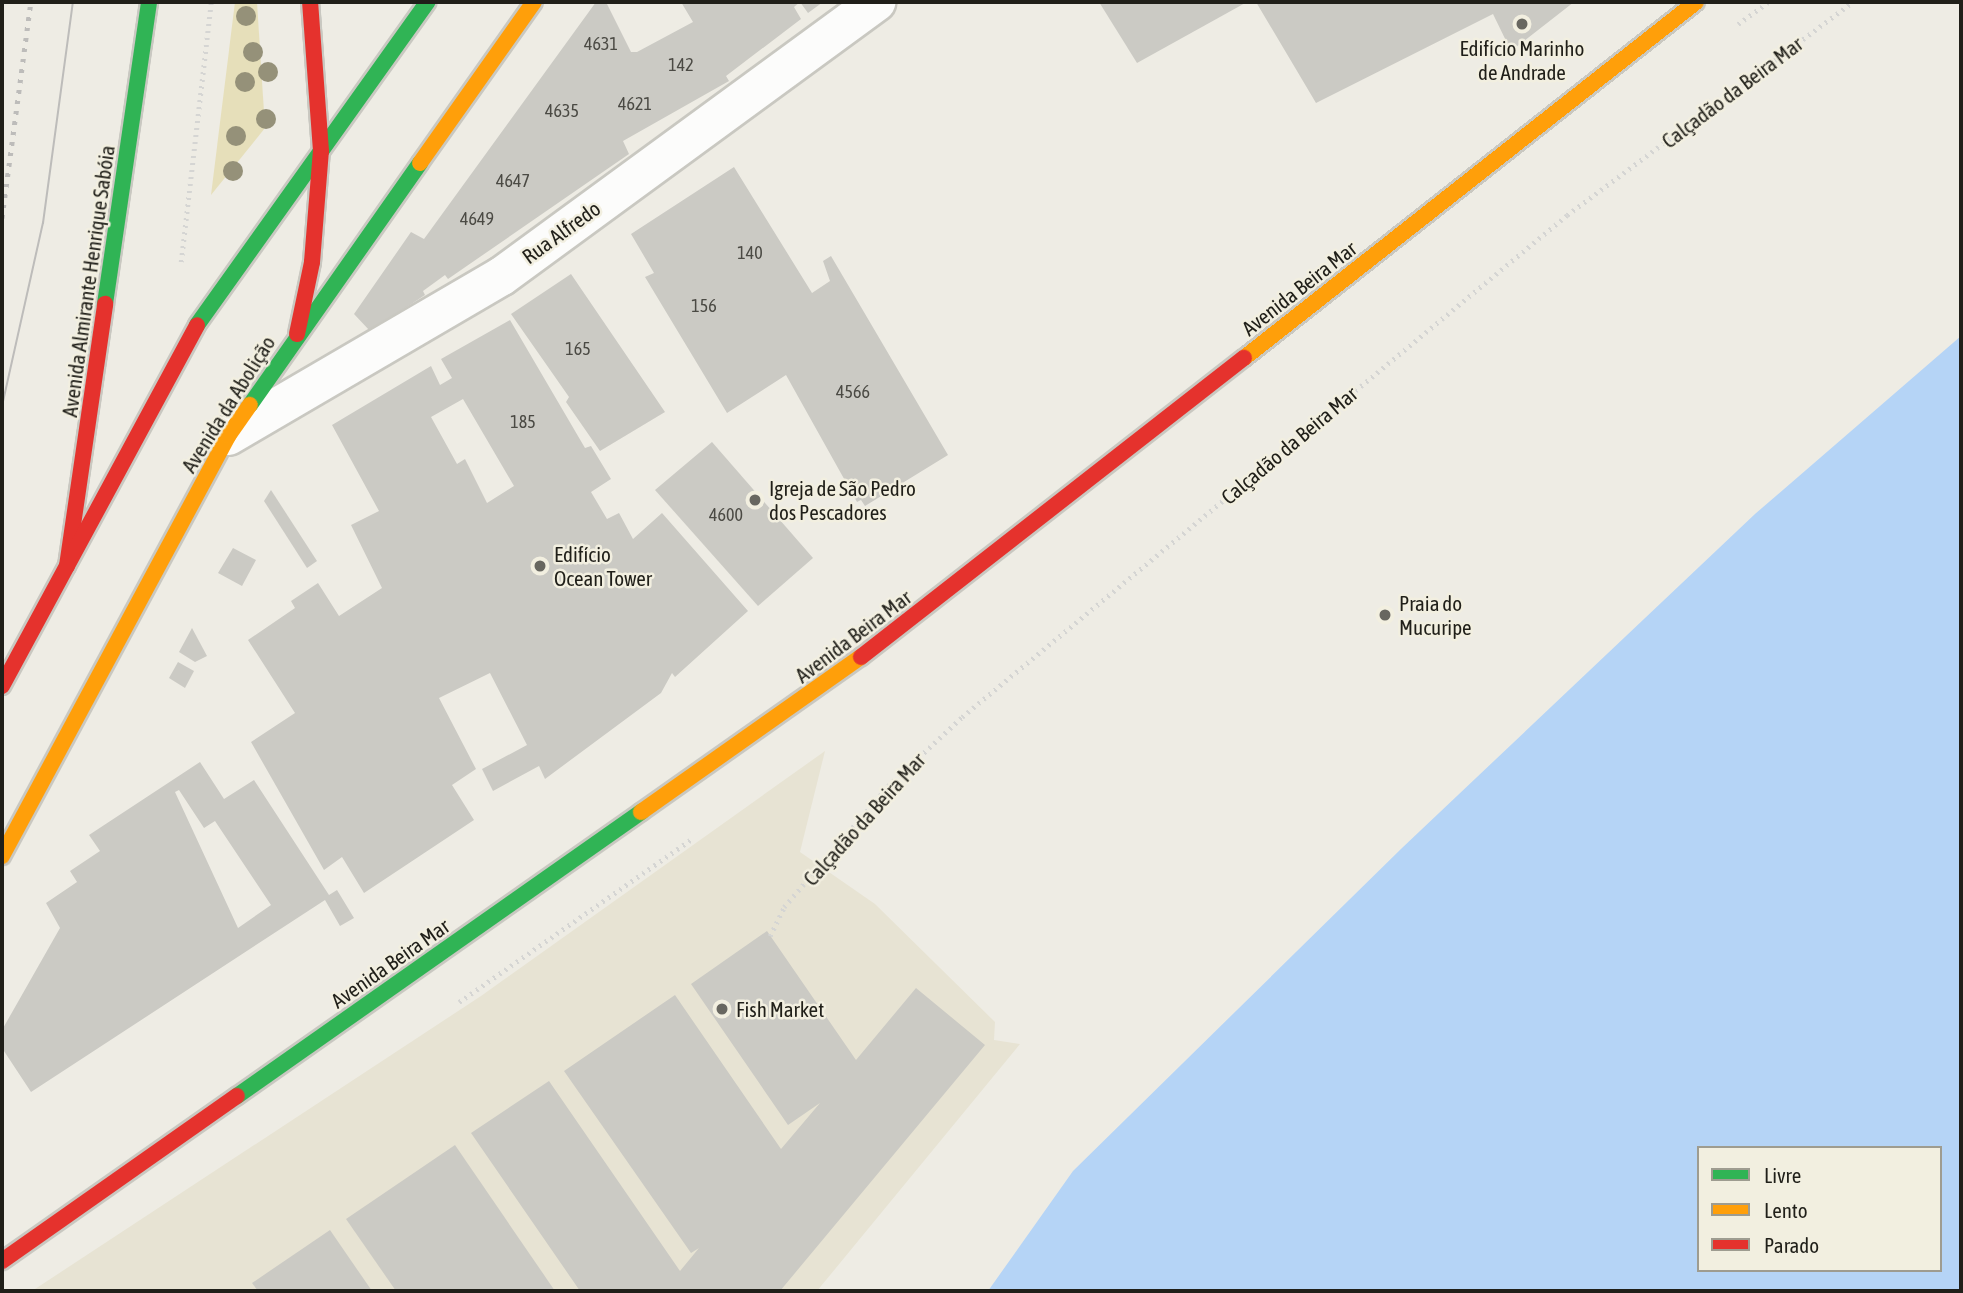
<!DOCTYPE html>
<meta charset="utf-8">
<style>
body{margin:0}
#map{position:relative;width:1963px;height:1293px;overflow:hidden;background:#eeece4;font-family:"Asap Condensed",sans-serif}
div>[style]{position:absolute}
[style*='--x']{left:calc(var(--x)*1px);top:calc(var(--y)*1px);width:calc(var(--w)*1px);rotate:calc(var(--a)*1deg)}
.built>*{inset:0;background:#e7e3d3}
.green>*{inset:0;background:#e6dfba}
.water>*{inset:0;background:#b5d4f6}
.building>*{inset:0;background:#cbcac4}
.path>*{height:4.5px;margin-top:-2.25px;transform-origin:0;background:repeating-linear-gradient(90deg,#d5d5d3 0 2px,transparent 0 7px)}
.roads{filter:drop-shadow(2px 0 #c9c8c1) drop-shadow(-2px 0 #c9c8c1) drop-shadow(0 2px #c9c8c1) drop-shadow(0 -2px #c9c8c1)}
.street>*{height:38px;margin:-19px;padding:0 19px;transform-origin:19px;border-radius:19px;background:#fcfcfb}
.fast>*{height:16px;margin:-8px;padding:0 8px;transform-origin:8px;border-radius:8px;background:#30b455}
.slow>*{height:16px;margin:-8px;padding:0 8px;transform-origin:8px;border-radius:8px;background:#ff9f0a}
.jam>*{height:16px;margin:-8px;padding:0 8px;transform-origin:8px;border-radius:8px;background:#e5322d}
.tram>*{height:2px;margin:-1px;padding:0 1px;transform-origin:1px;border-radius:1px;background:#bdbcba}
.rail>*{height:5px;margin-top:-2.5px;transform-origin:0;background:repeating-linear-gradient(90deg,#bdbcba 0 3.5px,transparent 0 10.5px)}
.trees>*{width:20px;height:20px;margin:-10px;border-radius:50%;background:#959179}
.dots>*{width:19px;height:19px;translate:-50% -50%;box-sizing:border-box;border:4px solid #f2efe0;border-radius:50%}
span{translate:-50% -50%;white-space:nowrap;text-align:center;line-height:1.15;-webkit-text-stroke:5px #f2efe0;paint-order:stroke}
.number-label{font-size:18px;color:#4b4a44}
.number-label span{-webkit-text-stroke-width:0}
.poi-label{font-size:21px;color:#201f19}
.left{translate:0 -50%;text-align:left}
.street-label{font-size:21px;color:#201f19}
.frame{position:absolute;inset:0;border:4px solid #201f19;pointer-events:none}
.legend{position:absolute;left:1697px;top:1146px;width:245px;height:126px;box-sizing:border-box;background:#f2efe0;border:2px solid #9e9c90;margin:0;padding:9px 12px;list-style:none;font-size:21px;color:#201f19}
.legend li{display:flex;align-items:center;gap:14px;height:35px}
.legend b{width:35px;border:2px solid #9e9c90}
</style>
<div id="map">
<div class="built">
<i style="clip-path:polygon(825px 751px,800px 852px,875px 904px,995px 1022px,994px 1040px,1020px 1044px,817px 1291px,32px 1291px,481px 996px)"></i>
</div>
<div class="green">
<i style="clip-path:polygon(235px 2px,257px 2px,265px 128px,211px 195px)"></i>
</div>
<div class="water">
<i style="clip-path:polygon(evenodd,1961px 336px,1961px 1291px,988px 1291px,1073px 1171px,1402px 848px,1755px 514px,1961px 336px,1699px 1148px,1940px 1148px,1940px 1270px,1699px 1270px,1699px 1148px)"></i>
</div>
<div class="building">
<i style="clip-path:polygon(596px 2px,606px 2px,631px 52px,637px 52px,693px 22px,681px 2px,823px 2px,808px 13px,800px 2px,794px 7px,801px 19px,726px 76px,729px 81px,623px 141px,629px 154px,448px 279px,445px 275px,423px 291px,425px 295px,370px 331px,354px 314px,411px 232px,424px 239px)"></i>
<i style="clip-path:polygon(1099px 2px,1247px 2px,1137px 63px)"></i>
<i style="clip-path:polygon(1256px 2px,1574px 2px,1511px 51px,1493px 14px,1316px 103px)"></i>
<i style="clip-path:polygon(734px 167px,812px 293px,830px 281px,823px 261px,831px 256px,948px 455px,865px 506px,861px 500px,857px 502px,786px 375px,727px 413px,645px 277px,654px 273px,631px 234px)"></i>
<i style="clip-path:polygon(571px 274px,665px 412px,600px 451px,566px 402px,569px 397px,511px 314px)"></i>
<i style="clip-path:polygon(evenodd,510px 320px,585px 448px,591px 446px,611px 479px,591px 492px,607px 519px,619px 513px,633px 539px,662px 513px,748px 611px,675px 677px,672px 673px,661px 693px,545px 779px,539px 766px,493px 791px,482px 769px,527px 745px,490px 673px,439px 698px,476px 769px,452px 785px,474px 820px,364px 893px,342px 857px,324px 870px,251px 742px,295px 713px,248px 640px,295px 608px,291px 601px,318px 583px,339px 616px,382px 588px,351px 525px,379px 511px,332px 425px,431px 366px,440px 385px,452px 378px,441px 359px,510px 320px,463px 399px,514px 486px,487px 503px,465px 459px,457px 464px,431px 417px,463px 399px)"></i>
<i style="clip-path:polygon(712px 442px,813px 558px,758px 606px,655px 490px)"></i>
<i style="clip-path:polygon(271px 490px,317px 561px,307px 568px,264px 501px)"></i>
<i style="clip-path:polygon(233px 548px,256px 560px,242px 586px,218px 573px)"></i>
<i style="clip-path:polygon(192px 628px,207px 656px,195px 662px,179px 652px)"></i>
<i style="clip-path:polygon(178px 662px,194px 671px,185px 688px,169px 678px)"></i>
<i style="clip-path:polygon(evenodd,200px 762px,224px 799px,254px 780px,329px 895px,337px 890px,354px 918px,340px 926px,325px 900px,31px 1092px,2px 1048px,2px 1030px,60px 928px,46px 903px,77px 882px,70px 871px,100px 851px,89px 835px,200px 762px,179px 790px,204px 828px,215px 821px,271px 905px,238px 928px,175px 792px,179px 790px)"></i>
<i style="clip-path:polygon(767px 931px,856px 1060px,916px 988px,985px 1045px,780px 1291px,580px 1291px,471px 1133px,549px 1081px,680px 1271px,699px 1248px,691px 1253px,564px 1071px,675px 995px,781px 1149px,820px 1103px,788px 1125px,691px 984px)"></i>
<i style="clip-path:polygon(455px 1145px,555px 1291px,396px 1291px,346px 1219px)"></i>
<i style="clip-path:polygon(330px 1230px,372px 1291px,258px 1291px,252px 1283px)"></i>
</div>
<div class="path">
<i style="--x:1738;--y:24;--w:37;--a:-36"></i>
<i style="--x:181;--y:262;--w:262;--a:-83.4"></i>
<i style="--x:770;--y:936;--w:32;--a:-64"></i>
<i style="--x:784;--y:907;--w:160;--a:-49.3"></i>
<i style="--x:888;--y:786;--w:101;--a:-43"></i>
<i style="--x:962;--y:717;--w:786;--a:-39.68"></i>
<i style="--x:1567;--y:215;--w:357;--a:-36.7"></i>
<i style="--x:459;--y:1002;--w:286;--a:-35"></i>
</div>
<div class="roads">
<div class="street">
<i style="--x:228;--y:436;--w:317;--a:-30.3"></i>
<i style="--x:502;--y:276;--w:464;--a:-36.2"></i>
</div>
<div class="fast">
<i style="--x:105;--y:304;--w:305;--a:-81.7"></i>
<i style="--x:197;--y:325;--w:397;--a:-54.5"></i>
<i style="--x:250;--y:405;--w:296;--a:-54.9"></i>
<i style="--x:237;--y:1096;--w:494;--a:-35.1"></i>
</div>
<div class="slow">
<i style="--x:420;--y:163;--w:197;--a:-54.7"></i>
<i style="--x:1244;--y:358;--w:575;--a:-38.22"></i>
<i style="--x:641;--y:812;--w:269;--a:-35.2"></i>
<i style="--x:2;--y:856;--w:477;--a:-61.7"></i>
<i style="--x:228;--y:436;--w:38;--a:-55"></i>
</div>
<div class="jam">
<i style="--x:297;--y:334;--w:74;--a:-78.2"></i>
<i style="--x:312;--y:262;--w:111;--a:-85.4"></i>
<i style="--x:321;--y:151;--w:149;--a:-94.2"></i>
<i style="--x:67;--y:566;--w:265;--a:-81.7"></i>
<i style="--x:861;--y:657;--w:486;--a:-38"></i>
<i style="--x:2;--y:686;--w:410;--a:-61.6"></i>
<i style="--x:2;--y:1261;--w:287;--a:-35.1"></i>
</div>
</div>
<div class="tram">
<i style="--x:2;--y:406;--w:188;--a:-77.4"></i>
<i style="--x:43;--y:223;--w:223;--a:-82.3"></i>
</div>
<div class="rail">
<i style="--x:2;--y:218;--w:218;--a:-82.4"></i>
</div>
<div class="trees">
<i style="left:246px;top:16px"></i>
<i style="left:253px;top:52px"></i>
<i style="left:268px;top:72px"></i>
<i style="left:245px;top:82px"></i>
<i style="left:266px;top:119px"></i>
<i style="left:236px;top:136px"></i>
<i style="left:233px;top:171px"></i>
</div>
<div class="dots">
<i style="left:1522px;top:24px;background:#686760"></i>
<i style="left:755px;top:500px;background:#686760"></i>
<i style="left:540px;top:566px;background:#686760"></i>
<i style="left:1385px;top:615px;background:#686760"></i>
<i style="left:722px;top:1009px;background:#686760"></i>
</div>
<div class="number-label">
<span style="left:601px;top:44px">4631</span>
<span style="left:681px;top:65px">142</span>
<span style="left:635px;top:104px">4621</span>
<span style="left:562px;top:111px">4635</span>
<span style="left:513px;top:181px">4647</span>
<span style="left:477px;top:219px">4649</span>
<span style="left:750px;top:253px">140</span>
<span style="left:704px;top:306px">156</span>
<span style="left:578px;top:349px">165</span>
<span style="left:853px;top:392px">4566</span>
<span style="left:523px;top:422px">185</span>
<span style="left:726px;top:515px">4600</span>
</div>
<div class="poi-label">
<span style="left:1522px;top:60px">Edifício Marinho<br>de Andrade</span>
<span class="left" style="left:769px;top:500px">Igreja de São Pedro<br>dos Pescadores</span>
<span class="left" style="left:554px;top:566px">Edifício<br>Ocean Tower</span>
<span class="left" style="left:1399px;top:615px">Praia do<br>Mucuripe</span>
<span class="left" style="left:736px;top:1009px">Fish Market</span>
</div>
<div class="street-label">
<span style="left:1732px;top:92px;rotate:-37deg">Calçadão da Beira Mar</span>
<span style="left:561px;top:232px;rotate:-36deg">Rua Alfredo</span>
<span style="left:88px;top:281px;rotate:-82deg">Avenida Almirante Henrique Sabóia</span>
<span style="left:1299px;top:288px;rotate:-38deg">Avenida Beira Mar</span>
<span style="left:228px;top:404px;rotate:-58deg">Avenida da Abolição</span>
<span style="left:1289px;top:445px;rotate:-40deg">Calçadão da Beira Mar</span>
<span style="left:853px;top:636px;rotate:-37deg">Avenida Beira Mar</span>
<span style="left:864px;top:819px;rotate:-48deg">Calçadão da Beira Mar</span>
<span style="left:390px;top:963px;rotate:-35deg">Avenida Beira Mar</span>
</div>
<div class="frame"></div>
<ul class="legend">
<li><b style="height:9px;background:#30b455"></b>Livre</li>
<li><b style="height:9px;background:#ff9f0a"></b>Lento</li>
<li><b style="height:9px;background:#e5322d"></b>Parado</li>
</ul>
</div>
